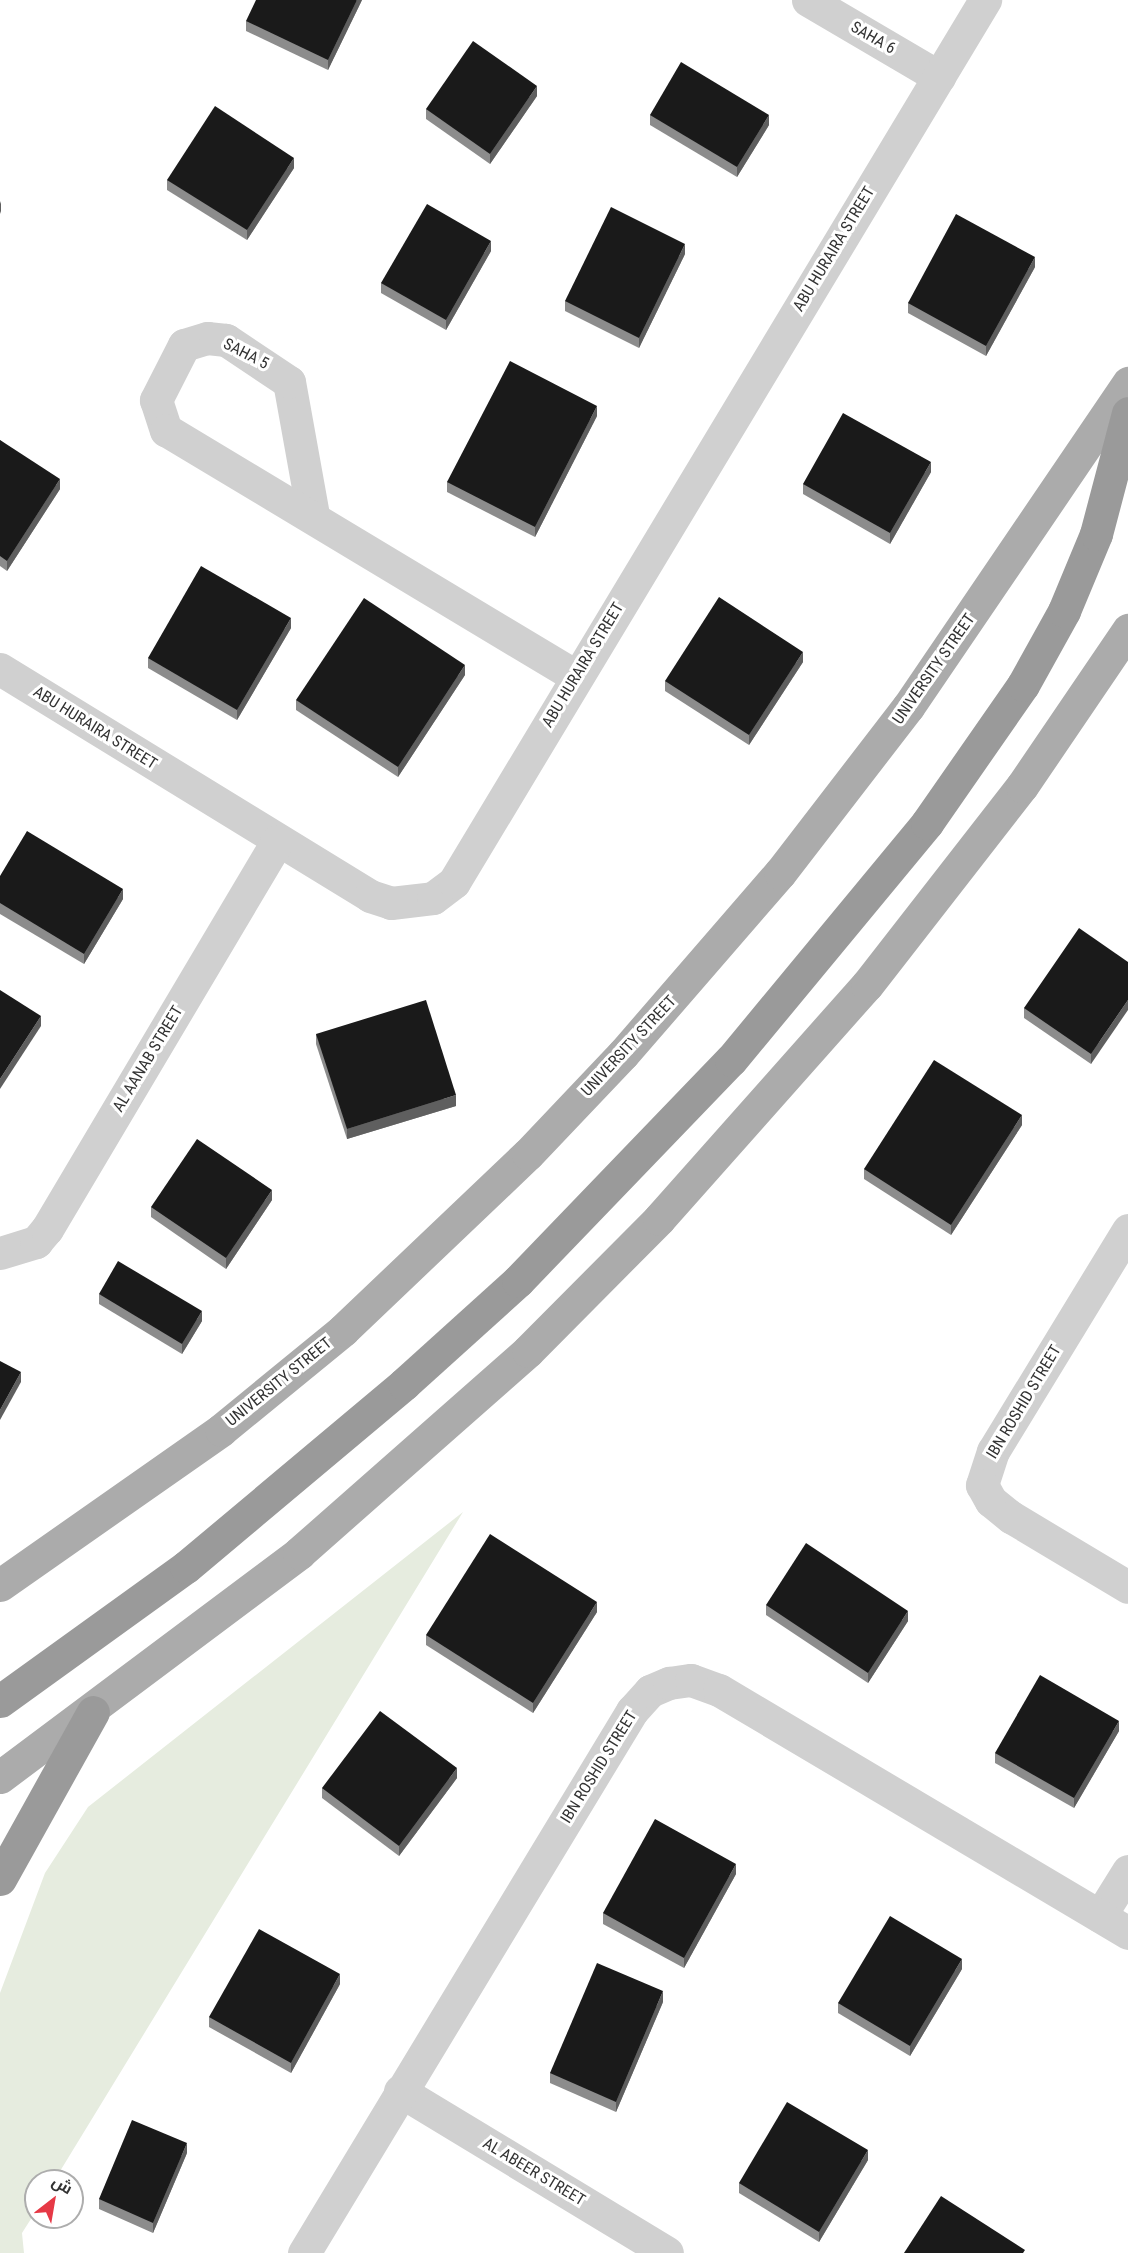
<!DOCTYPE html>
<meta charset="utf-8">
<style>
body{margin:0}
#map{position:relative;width:1128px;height:2253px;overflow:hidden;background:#fff;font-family:"Roboto Condensed",Cairo,sans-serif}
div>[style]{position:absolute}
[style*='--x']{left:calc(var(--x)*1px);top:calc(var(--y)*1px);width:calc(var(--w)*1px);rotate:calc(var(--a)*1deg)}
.green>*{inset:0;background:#e6ecdf}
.street>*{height:33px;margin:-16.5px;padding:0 16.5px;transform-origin:16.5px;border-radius:16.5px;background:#d0d0d0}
.primary>*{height:33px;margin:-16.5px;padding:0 16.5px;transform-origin:16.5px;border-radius:16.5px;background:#ababab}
.highway>*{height:33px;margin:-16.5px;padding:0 16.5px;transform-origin:16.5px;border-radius:16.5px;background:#9a9a9a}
.wall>*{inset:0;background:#8c8c8c}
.shaded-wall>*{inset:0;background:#5f5f5f}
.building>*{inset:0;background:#1a1a1a}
span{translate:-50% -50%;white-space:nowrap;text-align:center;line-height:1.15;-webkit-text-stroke:6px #fff;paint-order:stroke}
.street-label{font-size:16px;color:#333}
.north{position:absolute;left:24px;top:2169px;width:60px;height:60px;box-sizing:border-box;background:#fff;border:2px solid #adadad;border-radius:50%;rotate:31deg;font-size:16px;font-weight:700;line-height:24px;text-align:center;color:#333}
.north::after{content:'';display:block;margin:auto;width:21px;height:27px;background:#e63946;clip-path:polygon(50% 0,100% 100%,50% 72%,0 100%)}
</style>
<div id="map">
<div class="green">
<i style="clip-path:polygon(463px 1512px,54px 2181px,36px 2181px,36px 2211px,22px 2233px,24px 2253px,0 2253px,0 1993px,45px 1873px,88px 1807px)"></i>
</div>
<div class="street">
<i style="--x:808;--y:0;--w:152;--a:30.4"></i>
<i style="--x:313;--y:515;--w:135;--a:-100.2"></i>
<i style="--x:289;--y:382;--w:76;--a:-146.3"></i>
<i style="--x:226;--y:340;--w:19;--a:-174"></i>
<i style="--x:207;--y:338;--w:24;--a:163"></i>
<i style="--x:184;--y:345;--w:62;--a:117"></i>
<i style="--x:156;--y:400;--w:32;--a:72"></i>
<i style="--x:166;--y:430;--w:478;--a:31"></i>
<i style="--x:0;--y:669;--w:434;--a:31.5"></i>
<i style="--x:370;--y:896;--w:22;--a:18"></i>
<i style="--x:391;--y:903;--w:42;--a:-6.8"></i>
<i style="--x:433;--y:898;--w:26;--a:-37"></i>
<i style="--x:454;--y:882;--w:1030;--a:-58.95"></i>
<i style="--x:1128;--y:1230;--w:259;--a:121.4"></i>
<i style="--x:993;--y:1451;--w:36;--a:108"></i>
<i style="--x:982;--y:1485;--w:18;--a:61"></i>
<i style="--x:991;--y:1501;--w:26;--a:39"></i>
<i style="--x:1011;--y:1517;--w:136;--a:30.9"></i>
<i style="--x:0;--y:1253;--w:38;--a:-17"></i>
<i style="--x:36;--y:1242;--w:17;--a:-50"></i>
<i style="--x:47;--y:1229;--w:451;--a:-59.3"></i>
<i style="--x:1100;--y:1916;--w:53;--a:-58.1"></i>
<i style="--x:400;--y:2091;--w:312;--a:31.2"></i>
<i style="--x:304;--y:2253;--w:634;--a:-58.82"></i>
<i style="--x:632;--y:1711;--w:27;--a:-48"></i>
<i style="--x:650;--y:1691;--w:21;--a:-23"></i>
<i style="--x:669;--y:1683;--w:22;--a:-8"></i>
<i style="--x:691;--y:1680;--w:30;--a:20"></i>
<i style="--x:719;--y:1690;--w:476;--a:30.7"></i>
</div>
<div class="primary">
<i style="--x:0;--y:1585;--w:270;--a:-35"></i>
<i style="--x:221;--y:1430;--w:158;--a:-39.3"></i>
<i style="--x:343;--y:1330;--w:255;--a:-43.6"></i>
<i style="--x:528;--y:1154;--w:138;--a:-46.5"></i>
<i style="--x:623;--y:1054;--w:240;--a:-49.1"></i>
<i style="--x:780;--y:873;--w:210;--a:-52.4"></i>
<i style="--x:908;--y:707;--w:392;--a:-55.8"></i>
<i style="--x:0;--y:1777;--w:374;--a:-36.8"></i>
<i style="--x:299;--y:1553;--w:305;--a:-41.4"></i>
<i style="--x:528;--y:1351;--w:186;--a:-45.2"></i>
<i style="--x:659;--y:1219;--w:313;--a:-48.4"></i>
<i style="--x:867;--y:985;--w:252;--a:-52.1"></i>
<i style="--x:1022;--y:786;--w:189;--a:-55.8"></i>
</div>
<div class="highway">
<i style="--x:0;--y:1701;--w:229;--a:-35.8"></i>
<i style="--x:186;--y:1567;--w:285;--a:-40"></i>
<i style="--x:404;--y:1384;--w:154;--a:-42.1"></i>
<i style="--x:518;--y:1281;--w:307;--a:-46.1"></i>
<i style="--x:731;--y:1060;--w:308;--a:-50.4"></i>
<i style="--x:927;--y:823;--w:168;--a:-55.2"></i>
<i style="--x:1023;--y:685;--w:85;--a:-61"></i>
<i style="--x:1064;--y:611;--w:83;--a:-67.4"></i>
<i style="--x:1096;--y:534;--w:125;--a:-75.2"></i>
<i style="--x:0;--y:1879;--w:191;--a:-60.9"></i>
</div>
<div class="wall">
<i style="clip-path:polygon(362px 0,328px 70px,246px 31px,246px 21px)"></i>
<i style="clip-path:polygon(537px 96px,490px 164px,426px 119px,426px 109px)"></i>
<i style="clip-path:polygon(650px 115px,769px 125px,737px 177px,650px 125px)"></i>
<i style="clip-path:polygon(294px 168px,247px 240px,167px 190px,167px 180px)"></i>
<i style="clip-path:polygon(491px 251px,446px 330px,381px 293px,381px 283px)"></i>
<i style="clip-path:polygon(685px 254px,639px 348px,565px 311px,565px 301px)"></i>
<i style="clip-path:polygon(1035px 267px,986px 356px,908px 313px,908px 303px)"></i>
<i style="clip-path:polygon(597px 416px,535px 537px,447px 492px,447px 482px)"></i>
<i style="clip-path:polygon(0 440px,60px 489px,7px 571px,0 566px)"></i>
<i style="clip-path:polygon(931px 472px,890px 544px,803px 494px,803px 484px)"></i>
<i style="clip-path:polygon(291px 628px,237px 720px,148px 668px,148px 658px)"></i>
<i style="clip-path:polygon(803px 662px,749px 745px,665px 691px,665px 681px)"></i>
<i style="clip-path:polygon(465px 675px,398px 777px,296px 710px,296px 700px)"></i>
<i style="clip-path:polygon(0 876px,123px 899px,84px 964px,0 914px)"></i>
<i style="clip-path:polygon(1128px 962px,1091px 1064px,1024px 1018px,1024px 1008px)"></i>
<i style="clip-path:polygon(316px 1034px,456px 1106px,347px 1139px,316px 1044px)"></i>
<i style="clip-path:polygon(1022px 1125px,951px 1235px,864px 1179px,864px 1169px)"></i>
<i style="clip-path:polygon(272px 1200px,226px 1269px,151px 1217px,151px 1207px)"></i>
<i style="clip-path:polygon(99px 1294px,202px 1321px,182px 1354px,99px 1304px)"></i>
<i style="clip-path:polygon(766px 1605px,908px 1621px,868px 1683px,766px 1615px)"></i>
<i style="clip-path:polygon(597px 1612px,533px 1713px,426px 1645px,426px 1635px)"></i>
<i style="clip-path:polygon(1119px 1731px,1074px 1808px,995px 1763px,995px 1753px)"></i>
<i style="clip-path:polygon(457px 1778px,399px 1856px,322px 1798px,322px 1788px)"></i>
<i style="clip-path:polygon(736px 1874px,684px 1968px,603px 1924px,603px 1913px)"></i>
<i style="clip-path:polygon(962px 1969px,910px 2056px,838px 2013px,838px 2003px)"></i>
<i style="clip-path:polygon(340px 1984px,291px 2073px,209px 2027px,209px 2017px)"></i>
<i style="clip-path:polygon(663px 2002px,616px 2112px,550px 2083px,550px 2073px)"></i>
<i style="clip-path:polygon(187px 2153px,153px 2233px,99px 2209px,99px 2199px)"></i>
<i style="clip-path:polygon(868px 2160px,819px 2242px,739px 2193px,739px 2183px)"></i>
</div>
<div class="shaded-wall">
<i style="clip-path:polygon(357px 0,362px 0,328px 70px,328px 60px)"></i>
<i style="clip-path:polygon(537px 86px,537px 96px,490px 164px,490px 154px)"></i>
<i style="clip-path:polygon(769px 115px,769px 125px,737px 177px,737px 167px)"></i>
<i style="clip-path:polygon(294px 158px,294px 168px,247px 240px,247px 230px)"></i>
<i style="clip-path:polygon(1px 201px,1px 211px,0 214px,0 204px)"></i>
<i style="clip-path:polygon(491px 241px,491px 251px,446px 330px,446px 320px)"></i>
<i style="clip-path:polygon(685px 244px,685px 254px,639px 348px,639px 338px)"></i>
<i style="clip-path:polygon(1035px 257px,1035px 267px,986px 356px,986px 346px)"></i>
<i style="clip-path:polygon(597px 406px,597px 416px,535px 537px,535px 527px)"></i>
<i style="clip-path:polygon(931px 462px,931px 472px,890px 544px,890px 533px)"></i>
<i style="clip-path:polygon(60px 479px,60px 489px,7px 571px,7px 561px)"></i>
<i style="clip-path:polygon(291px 618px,291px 628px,237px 720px,237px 710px)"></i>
<i style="clip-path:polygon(803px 652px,803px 662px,749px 745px,749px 735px)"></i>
<i style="clip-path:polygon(465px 665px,465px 675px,398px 777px,398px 767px)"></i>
<i style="clip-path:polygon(123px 889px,123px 899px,84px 964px,84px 954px)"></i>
<i style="clip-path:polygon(1128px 1000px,1128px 1010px,1091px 1064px,1091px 1054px)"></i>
<i style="clip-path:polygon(41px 1016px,41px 1026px,0 1089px,0 1079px)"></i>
<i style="clip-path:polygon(456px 1095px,456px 1106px,347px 1139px,347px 1129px)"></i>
<i style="clip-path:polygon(1022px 1115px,1022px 1125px,951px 1235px,951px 1225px)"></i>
<i style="clip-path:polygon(272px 1190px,272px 1200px,226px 1269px,226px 1258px)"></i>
<i style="clip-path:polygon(202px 1311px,202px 1321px,182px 1354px,182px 1344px)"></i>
<i style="clip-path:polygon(21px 1372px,21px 1382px,0 1420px,0 1410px)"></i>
<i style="clip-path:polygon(597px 1602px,597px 1612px,533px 1713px,533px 1703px)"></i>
<i style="clip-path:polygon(908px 1611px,908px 1621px,868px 1683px,868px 1673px)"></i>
<i style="clip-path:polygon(1119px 1721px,1119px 1731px,1074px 1808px,1074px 1798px)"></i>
<i style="clip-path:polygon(457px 1768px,457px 1778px,399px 1856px,399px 1846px)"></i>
<i style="clip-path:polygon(736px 1864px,736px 1874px,684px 1968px,684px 1958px)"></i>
<i style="clip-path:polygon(962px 1959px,962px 1969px,910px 2056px,910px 2046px)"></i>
<i style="clip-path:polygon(340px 1974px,340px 1984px,291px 2073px,291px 2063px)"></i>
<i style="clip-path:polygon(663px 1991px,663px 2002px,616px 2112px,616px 2102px)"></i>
<i style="clip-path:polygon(187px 2143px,187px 2153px,153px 2233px,153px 2223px)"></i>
<i style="clip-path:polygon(868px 2150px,868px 2160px,819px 2242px,819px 2232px)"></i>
</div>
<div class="building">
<i style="clip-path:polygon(256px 0,357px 0,328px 60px,246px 21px)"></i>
<i style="clip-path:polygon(473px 41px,537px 86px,490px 154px,426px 109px)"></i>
<i style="clip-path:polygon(681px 62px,769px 115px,737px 167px,650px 115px)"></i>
<i style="clip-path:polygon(215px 106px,294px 158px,247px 230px,167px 180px)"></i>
<i style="clip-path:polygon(427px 204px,491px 241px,446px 320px,381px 283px)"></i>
<i style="clip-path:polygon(611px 207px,685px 244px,639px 338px,565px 301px)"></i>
<i style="clip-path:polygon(956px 214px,1035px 257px,986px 346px,908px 303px)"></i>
<i style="clip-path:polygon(510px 361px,597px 406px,535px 527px,447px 482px)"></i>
<i style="clip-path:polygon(843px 413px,931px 462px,890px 533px,803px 484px)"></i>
<i style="clip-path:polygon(0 440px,60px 479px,7px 561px,0 556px)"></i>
<i style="clip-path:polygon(201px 566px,291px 618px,237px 710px,148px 658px)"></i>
<i style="clip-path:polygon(719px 597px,803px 652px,749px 735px,665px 681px)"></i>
<i style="clip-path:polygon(364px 598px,465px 665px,398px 767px,296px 700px)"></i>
<i style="clip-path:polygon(27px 831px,123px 889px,84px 954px,0 903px,0 876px)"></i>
<i style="clip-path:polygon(1079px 928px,1128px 962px,1128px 1000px,1091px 1054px,1024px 1008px)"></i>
<i style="clip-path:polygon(0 990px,41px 1016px,0 1079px)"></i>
<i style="clip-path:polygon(426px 1000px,456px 1095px,347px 1129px,316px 1034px)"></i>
<i style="clip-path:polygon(934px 1060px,1022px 1115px,951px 1225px,864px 1169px)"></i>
<i style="clip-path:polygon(197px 1139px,272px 1190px,226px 1258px,151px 1207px)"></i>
<i style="clip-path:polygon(118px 1261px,202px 1311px,182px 1344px,99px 1294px)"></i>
<i style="clip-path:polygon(0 1361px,21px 1372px,0 1410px)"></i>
<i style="clip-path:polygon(490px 1534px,597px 1602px,533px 1703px,426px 1635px)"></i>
<i style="clip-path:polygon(806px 1543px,908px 1611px,868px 1673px,766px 1605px)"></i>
<i style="clip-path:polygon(1040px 1675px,1119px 1721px,1074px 1798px,995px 1753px)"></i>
<i style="clip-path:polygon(380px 1711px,457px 1768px,399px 1846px,322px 1788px)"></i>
<i style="clip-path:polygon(655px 1819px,736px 1864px,684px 1958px,603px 1913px)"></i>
<i style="clip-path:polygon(890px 1916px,962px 1959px,910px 2046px,838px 2003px)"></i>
<i style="clip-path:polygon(259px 1929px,340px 1974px,291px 2063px,209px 2017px)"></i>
<i style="clip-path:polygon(597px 1963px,663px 1991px,616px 2102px,550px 2073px)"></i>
<i style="clip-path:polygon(787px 2102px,868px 2150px,819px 2232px,739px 2183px)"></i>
<i style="clip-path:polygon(132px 2120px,187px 2143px,153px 2223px,99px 2199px)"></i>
<i style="clip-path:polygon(941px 2196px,1025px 2250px,1023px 2253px,904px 2253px)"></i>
</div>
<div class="street-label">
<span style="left:873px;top:38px;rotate:30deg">SAHA 6</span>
<span style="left:834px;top:249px;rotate:-59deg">ABU HURAIRA STREET</span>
<span style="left:246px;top:354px;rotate:27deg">SAHA 5</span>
<span style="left:583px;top:665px;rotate:-59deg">ABU HURAIRA STREET</span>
<span style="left:934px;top:669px;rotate:-55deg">UNIVERSITY STREET</span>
<span style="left:95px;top:728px;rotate:32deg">ABU HURAIRA STREET</span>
<span style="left:629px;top:1046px;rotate:-47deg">UNIVERSITY STREET</span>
<span style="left:148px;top:1059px;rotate:-59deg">AL AANAB STREET</span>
<span style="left:279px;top:1382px;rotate:-39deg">UNIVERSITY STREET</span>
<span style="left:1024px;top:1402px;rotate:-59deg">IBN ROSHID STREET</span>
<span style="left:599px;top:1767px;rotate:-58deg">IBN ROSHID STREET</span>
<span style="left:534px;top:2172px;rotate:31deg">AL ABEER STREET</span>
</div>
<div class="north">ش</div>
</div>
